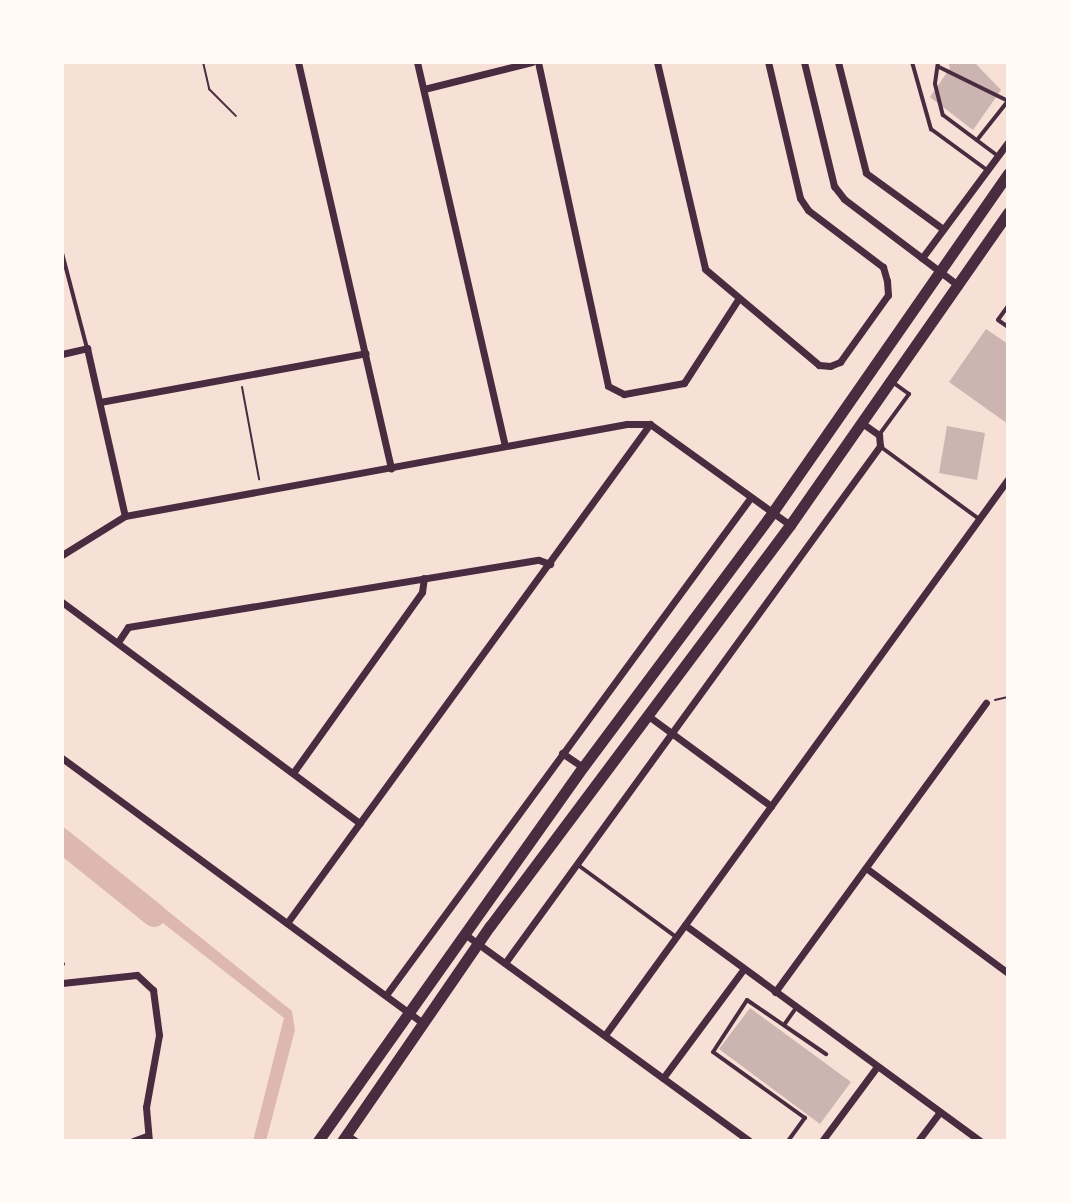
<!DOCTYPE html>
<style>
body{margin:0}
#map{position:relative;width:1070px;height:1203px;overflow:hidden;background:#f7e1d7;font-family:"DM Sans",sans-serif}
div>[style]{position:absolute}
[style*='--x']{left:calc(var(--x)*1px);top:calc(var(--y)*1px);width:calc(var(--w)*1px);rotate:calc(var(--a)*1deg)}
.water>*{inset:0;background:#dcb8b0}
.river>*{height:24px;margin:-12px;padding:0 12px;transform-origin:12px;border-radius:12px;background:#dcb8b0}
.building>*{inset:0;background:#ccb4b1}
.path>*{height:2px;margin:-1px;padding:0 1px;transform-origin:1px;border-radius:1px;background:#4a2c40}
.service>*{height:4px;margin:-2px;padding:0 2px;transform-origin:2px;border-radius:2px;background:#4a2c40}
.minor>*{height:7px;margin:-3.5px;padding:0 3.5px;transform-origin:3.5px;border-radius:3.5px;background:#4a2c40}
.secondary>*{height:11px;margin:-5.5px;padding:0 5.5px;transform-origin:5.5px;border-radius:5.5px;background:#4a2c40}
span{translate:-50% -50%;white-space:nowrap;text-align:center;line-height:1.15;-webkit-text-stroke:6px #fffaf5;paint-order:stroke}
.frame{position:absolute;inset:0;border:64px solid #fffaf5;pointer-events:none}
</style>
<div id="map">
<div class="water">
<i style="clip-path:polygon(62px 826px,292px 1011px,295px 1030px,266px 1141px,253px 1141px,284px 1018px,62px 844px)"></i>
</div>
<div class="river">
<i style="--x:62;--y:841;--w:118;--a:38.8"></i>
</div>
<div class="building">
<i style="clip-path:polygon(948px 62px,974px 62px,1001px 90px,973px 130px,930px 97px,950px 68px)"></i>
<i style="clip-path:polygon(986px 329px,1008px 344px,1008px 424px,949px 382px)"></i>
<i style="clip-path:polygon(947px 426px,985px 433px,977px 480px,939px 473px)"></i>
<i style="clip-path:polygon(750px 1008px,851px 1082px,820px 1124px,719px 1049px)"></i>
</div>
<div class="path">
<i style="--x:203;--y:62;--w:28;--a:77"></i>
<i style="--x:209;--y:89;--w:38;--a:45"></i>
<i style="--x:242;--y:387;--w:94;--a:79.5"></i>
<i style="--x:995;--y:700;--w:13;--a:-13"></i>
</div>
<div class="service">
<i style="--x:912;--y:62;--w:70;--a:74.2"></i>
<i style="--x:931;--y:129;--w:69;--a:36.2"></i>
<i style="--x:938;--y:62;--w:22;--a:98"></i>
<i style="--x:935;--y:84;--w:32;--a:76"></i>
<i style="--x:943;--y:115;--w:69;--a:36.7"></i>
<i style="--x:939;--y:67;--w:77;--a:26.2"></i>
<i style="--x:977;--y:140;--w:50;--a:-51.5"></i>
<i style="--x:62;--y:253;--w:98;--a:75.3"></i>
<i style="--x:1008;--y:306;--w:17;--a:126"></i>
<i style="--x:998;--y:320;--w:12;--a:35"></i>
<i style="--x:879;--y:435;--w:51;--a:-53.8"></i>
<i style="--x:909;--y:394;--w:19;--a:-144"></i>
<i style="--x:881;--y:447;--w:122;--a:36.3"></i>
<i style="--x:578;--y:865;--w:122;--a:36.3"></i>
<i style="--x:62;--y:964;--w:1;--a:0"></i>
<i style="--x:784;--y:1025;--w:21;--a:-55"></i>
<i style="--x:349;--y:1135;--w:11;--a:34"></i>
<i style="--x:788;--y:1141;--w:29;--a:-54"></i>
<i style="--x:805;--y:1118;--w:113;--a:-144.3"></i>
<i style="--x:713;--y:1052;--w:62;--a:-56.8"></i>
<i style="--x:747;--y:1000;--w:96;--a:34.4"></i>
</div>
<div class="minor">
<i style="--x:298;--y:62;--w:417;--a:77.1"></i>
<i style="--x:417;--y:62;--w:393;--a:77.1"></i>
<i style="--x:538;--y:62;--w:331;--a:77.8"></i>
<i style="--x:608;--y:386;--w:18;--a:27"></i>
<i style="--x:624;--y:394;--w:61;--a:-10.4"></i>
<i style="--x:684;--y:383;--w:98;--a:-57.1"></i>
<i style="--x:657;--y:62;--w:212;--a:76.9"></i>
<i style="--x:705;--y:269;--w:149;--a:40.1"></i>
<i style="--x:819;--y:365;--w:11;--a:5"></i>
<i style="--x:830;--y:366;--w:11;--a:-22"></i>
<i style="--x:840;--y:362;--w:82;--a:-54.4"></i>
<i style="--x:888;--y:295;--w:14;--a:-94"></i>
<i style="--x:887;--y:281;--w:15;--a:-106"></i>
<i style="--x:883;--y:267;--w:94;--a:-142.8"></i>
<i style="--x:808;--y:210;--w:14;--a:-124"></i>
<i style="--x:800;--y:198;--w:140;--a:-103.2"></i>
<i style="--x:804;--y:62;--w:128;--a:76.4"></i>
<i style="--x:834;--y:186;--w:16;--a:52"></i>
<i style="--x:844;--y:199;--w:144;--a:37.1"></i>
<i style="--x:838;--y:62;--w:114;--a:75.8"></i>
<i style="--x:866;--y:173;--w:95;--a:36"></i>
<i style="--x:424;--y:89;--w:111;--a:-14"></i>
<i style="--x:922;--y:258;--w:144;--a:-53.4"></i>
<i style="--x:62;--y:354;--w:26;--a:-13"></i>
<i style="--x:87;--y:348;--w:172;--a:77.3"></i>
<i style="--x:100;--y:402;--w:270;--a:-10.4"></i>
<i style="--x:62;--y:555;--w:74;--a:-31.8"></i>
<i style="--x:125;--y:516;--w:510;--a:-10.39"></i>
<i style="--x:627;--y:424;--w:23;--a:0"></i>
<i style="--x:650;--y:424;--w:173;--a:35.8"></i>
<i style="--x:62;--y:602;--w:371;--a:36.6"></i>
<i style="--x:118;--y:642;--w:18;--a:-56"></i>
<i style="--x:128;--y:627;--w:416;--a:-9.3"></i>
<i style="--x:539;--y:560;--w:12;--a:20"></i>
<i style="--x:647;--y:715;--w:154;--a:36.3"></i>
<i style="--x:562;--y:753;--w:25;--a:34"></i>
<i style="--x:62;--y:758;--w:449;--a:36.3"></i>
<i style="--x:293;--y:773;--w:222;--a:-54.5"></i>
<i style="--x:422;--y:592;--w:14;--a:-82"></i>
<i style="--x:866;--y:868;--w:177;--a:36.5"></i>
<i style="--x:287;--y:923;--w:617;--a:-53.97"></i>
<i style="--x:685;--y:925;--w:366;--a:36.2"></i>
<i style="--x:466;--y:935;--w:351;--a:36"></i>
<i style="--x:505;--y:963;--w:639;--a:-54.05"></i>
<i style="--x:880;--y:446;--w:11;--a:-95"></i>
<i style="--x:879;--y:435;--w:21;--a:-145"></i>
<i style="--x:62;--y:983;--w:75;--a:-6.1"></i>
<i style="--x:137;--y:975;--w:22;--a:43"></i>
<i style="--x:153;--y:990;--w:45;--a:82.4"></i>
<i style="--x:159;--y:1035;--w:73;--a:100.2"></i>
<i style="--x:146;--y:1107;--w:34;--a:85"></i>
<i style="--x:775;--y:992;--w:358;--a:-53.9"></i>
<i style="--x:386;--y:995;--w:617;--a:-53.76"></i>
<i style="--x:605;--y:1035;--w:687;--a:-54.06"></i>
<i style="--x:663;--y:1078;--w:134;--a:-53.5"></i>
<i style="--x:133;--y:1141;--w:15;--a:-20"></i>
<i style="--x:822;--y:1141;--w:91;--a:-53.5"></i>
<i style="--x:918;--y:1141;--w:36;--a:-53"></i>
</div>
<div class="secondary">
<i style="--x:318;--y:1141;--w:458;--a:-54.7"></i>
<i style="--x:583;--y:767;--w:317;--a:-53.3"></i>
<i style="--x:772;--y:513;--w:414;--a:-55.2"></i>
<i style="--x:342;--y:1141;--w:261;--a:-55.5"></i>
<i style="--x:490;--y:926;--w:501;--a:-53.2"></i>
<i style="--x:790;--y:525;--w:381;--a:-55.1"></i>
</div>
<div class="frame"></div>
</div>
